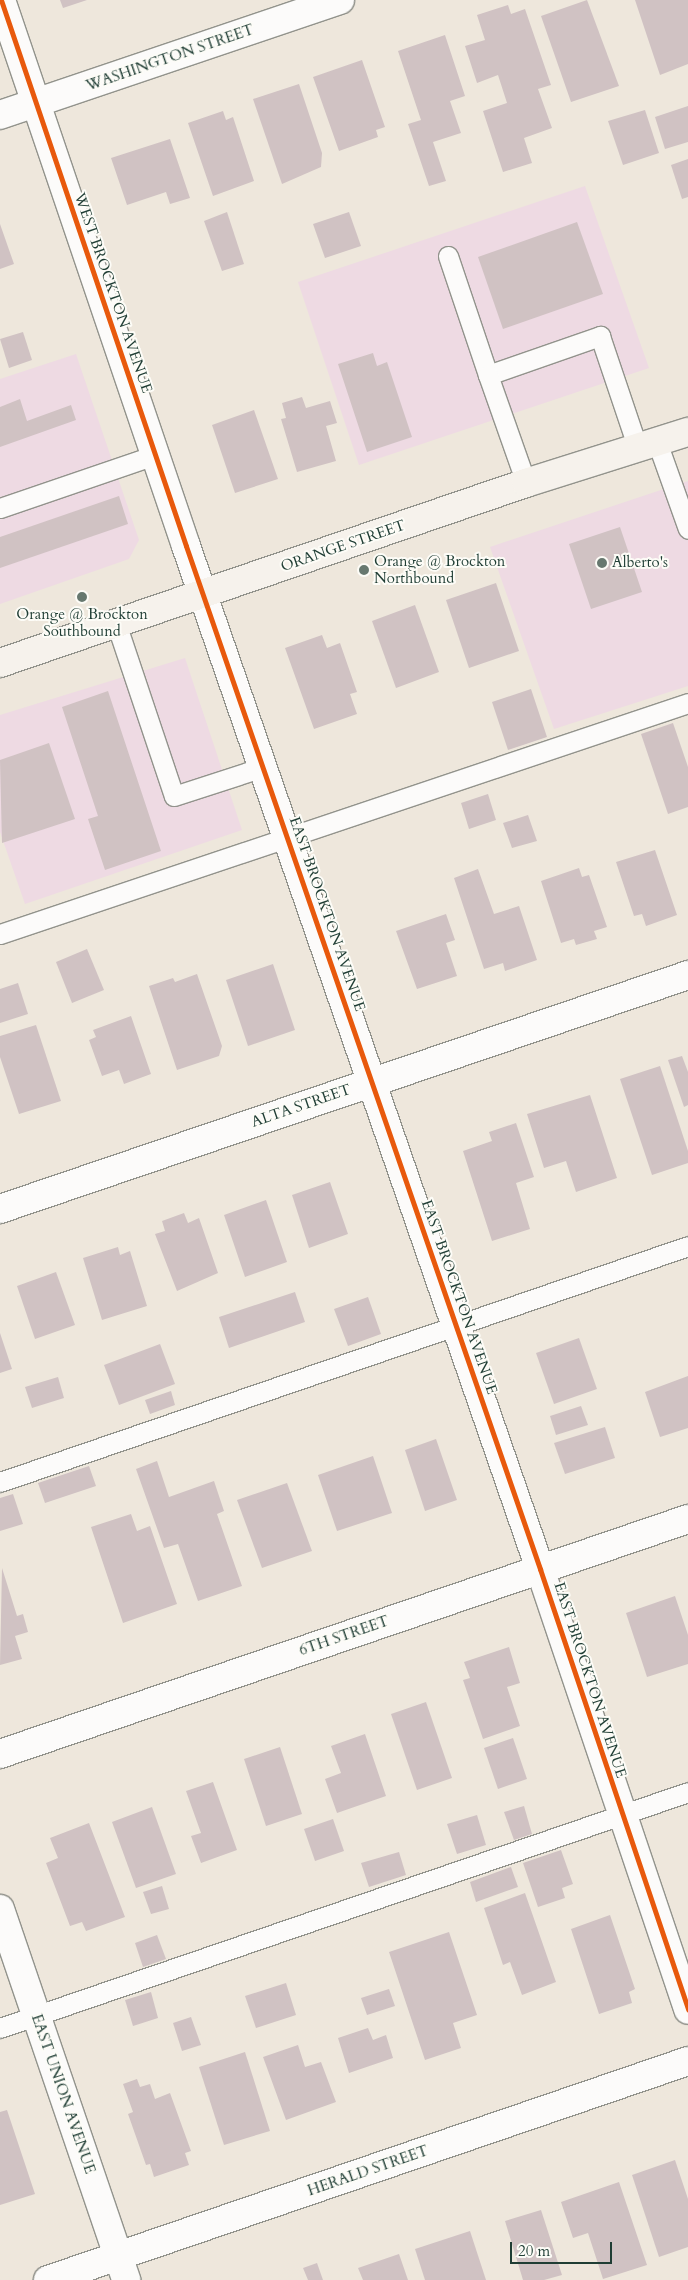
<!DOCTYPE html>
<style>
body{margin:0}
#map{position:relative;width:688px;height:2280px;overflow:hidden;background:#eee7dc;font-family:Cardo,serif}
div>[style]{position:absolute}
[style*='--x']{left:calc(var(--x)*1px);top:calc(var(--y)*1px);width:calc(var(--w)*1px);rotate:calc(var(--a)*1deg)}
.built>*{inset:0;background:#eedae3}
.building>*{inset:0;background:#d0c2c3}
.roads{filter:drop-shadow(1px 0 #92938c) drop-shadow(-1px 0 #92938c) drop-shadow(0 1px #92938c) drop-shadow(0 -1px #92938c)}
.lane>*{height:19px;margin:-9.5px;padding:0 9.5px;transform-origin:9.5px;border-radius:9.5px;background:#fcfbfa}
.street>*{height:28px;margin:-14px;padding:0 14px;transform-origin:14px;border-radius:14px;background:#fcfbfa}
.secondary>*{height:28px;margin:-14px;padding:0 14px;transform-origin:14px;border-radius:14px;background:#f6f2ec}
.cycleway>*{height:5px;margin:-2.5px;padding:0 2.5px;transform-origin:2.5px;border-radius:2.5px;background:#e8590c}
.dots>*{width:14px;height:14px;translate:-50% -50%;box-sizing:border-box;border:2px solid #fdfcf7;border-radius:50%}
span{translate:-50% -50%;white-space:nowrap;text-align:center;line-height:1.15;-webkit-text-stroke:4px #fdfcf7;paint-order:stroke}
.street-label{font-size:15px;color:#1f3d34}
.poi-label{font-size:15px;color:#1f3d34}
.left{translate:0 -50%;text-align:left}
.scale{position:absolute;left:510px;top:2242px;width:102px;height:22px;box-sizing:border-box;border:2px solid #1f3d34;border-top:0;padding-left:6px;font-size:15px;line-height:18px;white-space:nowrap;color:#1f3d34;-webkit-text-stroke:4px #fdfcf7;paint-order:stroke}
</style>
<div id="map">
<div class="built">
<i style="clip-path:polygon(585px 186px,649px 368px,359px 465px,298px 282px)"></i>
<i style="clip-path:polygon(76px 354px,139px 540px,129px 559px,0 604px,0 379px)"></i>
<i style="clip-path:polygon(688px 481px,688px 686px,554px 729px,490px 547px)"></i>
<i style="clip-path:polygon(185px 658px,242px 830px,25px 904px,0 832px,0 715px)"></i>
</div>
<div class="building">
<i style="clip-path:polygon(60px 0,87px 0,63px 8px)"></i>
<i style="clip-path:polygon(587px 0,619px 86px,571px 102px,541px 16px)"></i>
<i style="clip-path:polygon(635px 0,688px 0,688px 64px,660px 75px)"></i>
<i style="clip-path:polygon(508px 5px,511px 14px,525px 9px,551px 85px,538px 89px,552px 128px,524px 138px,532px 163px,503px 172px,483px 111px,507px 103px,498px 75px,477px 83px,465px 46px,485px 40px,477px 15px)"></i>
<i style="clip-path:polygon(445px 35px,465px 96px,450px 101px,461px 133px,433px 142px,446px 181px,429px 186px,408px 124px,421px 120px,398px 51px)"></i>
<i style="clip-path:polygon(362px 60px,385px 127px,376px 130px,378px 137px,339px 151px,313px 77px)"></i>
<i style="clip-path:polygon(299px 84px,322px 153px,321px 167px,282px 184px,253px 99px)"></i>
<i style="clip-path:polygon(688px 106px,688px 142px,665px 149px,655px 117px)"></i>
<i style="clip-path:polygon(645px 110px,659px 153px,623px 165px,608px 121px)"></i>
<i style="clip-path:polygon(223px 111px,226px 120px,233px 117px,254px 181px,213px 196px,188px 123px)"></i>
<i style="clip-path:polygon(170px 139px,190px 198px,170px 204px,166px 192px,127px 205px,111px 158px)"></i>
<i style="clip-path:polygon(688px 159px,688px 197px,682px 199px,671px 165px)"></i>
<i style="clip-path:polygon(227px 212px,244px 264px,222px 271px,204px 221px)"></i>
<i style="clip-path:polygon(349px 212px,361px 246px,325px 258px,313px 224px)"></i>
<i style="clip-path:polygon(577px 222px,603px 294px,503px 329px,478px 257px)"></i>
<i style="clip-path:polygon(0 224px,14px 264px,0 269px)"></i>
<i style="clip-path:polygon(23px 332px,32px 360px,9px 368px,0 339px)"></i>
<i style="clip-path:polygon(373px 353px,377px 366px,387px 362px,412px 437px,367px 452px,338px 364px)"></i>
<i style="clip-path:polygon(302px 397px,306px 408px,330px 401px,337px 423px,326px 426px,336px 461px,297px 472px,281px 419px,286px 418px,282px 403px)"></i>
<i style="clip-path:polygon(20px 399px,27px 421px,71px 405px,76px 420px,0 447px,0 407px)"></i>
<i style="clip-path:polygon(254px 410px,278px 479px,235px 493px,212px 425px)"></i>
<i style="clip-path:polygon(119px 496px,128px 524px,0 568px,0 537px)"></i>
<i style="clip-path:polygon(620px 527px,642px 592px,591px 609px,569px 544px)"></i>
<i style="clip-path:polygon(496px 583px,519px 651px,469px 668px,446px 600px)"></i>
<i style="clip-path:polygon(415px 605px,439px 672px,396px 688px,372px 621px)"></i>
<i style="clip-path:polygon(322px 635px,327px 648px,340px 643px,357px 692px,350px 694px,357px 714px,314px 729px,285px 648px)"></i>
<i style="clip-path:polygon(531px 689px,547px 737px,508px 750px,492px 702px)"></i>
<i style="clip-path:polygon(108px 691px,161px 851px,105px 870px,88px 819px,98px 816px,62px 707px)"></i>
<i style="clip-path:polygon(673px 723px,688px 767px,688px 807px,668px 814px,641px 734px)"></i>
<i style="clip-path:polygon(49px 743px,75px 819px,2px 843px,0 760px)"></i>
<i style="clip-path:polygon(488px 794px,496px 820px,469px 829px,461px 803px)"></i>
<i style="clip-path:polygon(528px 815px,537px 841px,512px 848px,503px 823px)"></i>
<i style="clip-path:polygon(655px 850px,677px 915px,646px 926px,642px 914px,634px 916px,616px 862px)"></i>
<i style="clip-path:polygon(579px 868px,582px 877px,589px 875px,607px 927px,594px 931px,597px 939px,576px 945px,574px 939px,561px 943px,541px 881px)"></i>
<i style="clip-path:polygon(478px 869px,494px 914px,519px 906px,537px 960px,505px 971px,503px 963px,484px 969px,454px 878px)"></i>
<i style="clip-path:polygon(446px 914px,455px 940px,446px 943px,457px 976px,417px 989px,396px 931px)"></i>
<i style="clip-path:polygon(87px 949px,104px 990px,72px 1003px,56px 962px)"></i>
<i style="clip-path:polygon(273px 964px,295px 1030px,248px 1046px,226px 980px)"></i>
<i style="clip-path:polygon(197px 974px,222px 1046px,219px 1056px,177px 1070px,149px 986px,173px 978px,175px 982px)"></i>
<i style="clip-path:polygon(18px 983px,28px 1014px,0 1023px,0 989px)"></i>
<i style="clip-path:polygon(131px 1016px,151px 1074px,124px 1084px,119px 1070px,102px 1076px,89px 1040px,96px 1037px,93px 1030px)"></i>
<i style="clip-path:polygon(36px 1025px,61px 1101px,19px 1114px,0 1057px,0 1036px)"></i>
<i style="clip-path:polygon(682px 1056px,688px 1072px,688px 1105px,684px 1107px,668px 1060px)"></i>
<i style="clip-path:polygon(660px 1066px,688px 1151px,688px 1163px,652px 1175px,620px 1079px)"></i>
<i style="clip-path:polygon(590px 1095px,617px 1178px,576px 1192px,566px 1161px,544px 1168px,527px 1114px)"></i>
<i style="clip-path:polygon(516px 1123px,534px 1177px,516px 1183px,530px 1229px,492px 1241px,463px 1151px,492px 1141px,489px 1132px)"></i>
<i style="clip-path:polygon(330px 1182px,348px 1234px,309px 1248px,292px 1195px)"></i>
<i style="clip-path:polygon(266px 1200px,287px 1262px,245px 1277px,224px 1215px)"></i>
<i style="clip-path:polygon(184px 1213px,188px 1223px,199px 1218px,218px 1273px,177px 1291px,155px 1234px,165px 1231px,162px 1221px)"></i>
<i style="clip-path:polygon(118px 1247px,120px 1255px,130px 1251px,147px 1306px,102px 1320px,83px 1258px)"></i>
<i style="clip-path:polygon(56px 1272px,75px 1325px,35px 1339px,17px 1286px)"></i>
<i style="clip-path:polygon(295px 1292px,305px 1322px,229px 1348px,219px 1317px)"></i>
<i style="clip-path:polygon(368px 1297px,381px 1334px,348px 1346px,334px 1309px)"></i>
<i style="clip-path:polygon(0 1333px,12px 1369px,0 1373px)"></i>
<i style="clip-path:polygon(579px 1338px,597px 1389px,554px 1404px,536px 1353px)"></i>
<i style="clip-path:polygon(160px 1344px,175px 1384px,119px 1405px,104px 1365px)"></i>
<i style="clip-path:polygon(688px 1376px,688px 1428px,660px 1437px,645px 1392px)"></i>
<i style="clip-path:polygon(58px 1377px,64px 1398px,32px 1408px,25px 1387px)"></i>
<i style="clip-path:polygon(171px 1391px,175px 1405px,150px 1414px,145px 1400px)"></i>
<i style="clip-path:polygon(581px 1406px,588px 1425px,556px 1435px,550px 1416px)"></i>
<i style="clip-path:polygon(605px 1427px,615px 1458px,565px 1474px,554px 1443px)"></i>
<i style="clip-path:polygon(436px 1439px,457px 1500px,425px 1511px,405px 1450px)"></i>
<i style="clip-path:polygon(373px 1456px,392px 1513px,337px 1531px,318px 1475px)"></i>
<i style="clip-path:polygon(157px 1461px,169px 1497px,214px 1481px,224px 1511px,217px 1514px,242px 1586px,198px 1601px,178px 1544px,164px 1548px,136px 1469px)"></i>
<i style="clip-path:polygon(89px 1466px,96px 1486px,45px 1503px,38px 1483px)"></i>
<i style="clip-path:polygon(287px 1483px,312px 1551px,262px 1568px,237px 1500px)"></i>
<i style="clip-path:polygon(13px 1494px,23px 1524px,0 1531px,0 1498px)"></i>
<i style="clip-path:polygon(131px 1514px,137px 1531px,150px 1526px,177px 1604px,123px 1623px,91px 1527px)"></i>
<i style="clip-path:polygon(2px 1568px,17px 1616px,23px 1614px,28px 1632px,15px 1636px,22px 1659px,0 1665px)"></i>
<i style="clip-path:polygon(675px 1596px,688px 1635px,688px 1664px,647px 1677px,626px 1613px)"></i>
<i style="clip-path:polygon(509px 1647px,520px 1683px,507px 1687px,520px 1726px,483px 1739px,463px 1680px,470px 1678px,464px 1662px)"></i>
<i style="clip-path:polygon(426px 1702px,452px 1778px,417px 1790px,391px 1714px)"></i>
<i style="clip-path:polygon(365px 1734px,386px 1796px,337px 1813px,325px 1779px,341px 1773px,331px 1746px)"></i>
<i style="clip-path:polygon(513px 1738px,527px 1779px,498px 1789px,484px 1748px)"></i>
<i style="clip-path:polygon(280px 1747px,302px 1814px,266px 1826px,244px 1759px)"></i>
<i style="clip-path:polygon(213px 1782px,237px 1850px,201px 1863px,191px 1836px,201px 1833px,186px 1791px)"></i>
<i style="clip-path:polygon(524px 1806px,532px 1834px,514px 1840px,504px 1812px)"></i>
<i style="clip-path:polygon(152px 1807px,176px 1874px,136px 1888px,112px 1822px)"></i>
<i style="clip-path:polygon(477px 1815px,486px 1845px,457px 1854px,447px 1824px)"></i>
<i style="clip-path:polygon(333px 1819px,344px 1851px,315px 1861px,304px 1829px)"></i>
<i style="clip-path:polygon(89px 1823px,125px 1917px,86px 1931px,82px 1922px,70px 1926px,46px 1863px,58px 1858px,50px 1838px)"></i>
<i style="clip-path:polygon(561px 1850px,573px 1884px,562px 1888px,565px 1898px,538px 1907px,523px 1863px)"></i>
<i style="clip-path:polygon(399px 1852px,406px 1875px,369px 1887px,361px 1863px)"></i>
<i style="clip-path:polygon(511px 1867px,518px 1887px,476px 1902px,470px 1882px)"></i>
<i style="clip-path:polygon(162px 1886px,169px 1909px,151px 1914px,143px 1892px)"></i>
<i style="clip-path:polygon(525px 1893px,556px 1982px,522px 1995px,510px 1962px,503px 1965px,484px 1908px)"></i>
<i style="clip-path:polygon(610px 1915px,635px 1989px,629px 1992px,632px 2003px,599px 2014px,571px 1929px)"></i>
<i style="clip-path:polygon(449px 1932px,477px 2015px,453px 2023px,461px 2048px,425px 2060px,389px 1952px)"></i>
<i style="clip-path:polygon(157px 1935px,166px 1959px,143px 1967px,135px 1943px)"></i>
<i style="clip-path:polygon(286px 1983px,296px 2015px,256px 2028px,245px 1996px)"></i>
<i style="clip-path:polygon(389px 1989px,395px 2006px,367px 2015px,361px 1998px)"></i>
<i style="clip-path:polygon(151px 1992px,158px 2018px,133px 2026px,125px 2000px)"></i>
<i style="clip-path:polygon(191px 2017px,201px 2045px,182px 2051px,173px 2023px)"></i>
<i style="clip-path:polygon(368px 2028px,373px 2040px,386px 2035px,393px 2058px,349px 2073px,338px 2038px)"></i>
<i style="clip-path:polygon(298px 2045px,305px 2067px,321px 2062px,336px 2102px,286px 2120px,263px 2057px)"></i>
<i style="clip-path:polygon(245px 2052px,270px 2131px,224px 2145px,199px 2067px)"></i>
<i style="clip-path:polygon(137px 2079px,140px 2087px,150px 2084px,155px 2099px,170px 2093px,191px 2151px,185px 2153px,189px 2165px,154px 2177px,150px 2164px,146px 2165px,128px 2114px,133px 2112px,123px 2084px)"></i>
<i style="clip-path:polygon(7px 2110px,35px 2194px,0 2205px,0 2112px)"></i>
<i style="clip-path:polygon(675px 2160px,688px 2199px,688px 2247px,659px 2257px,632px 2175px)"></i>
<i style="clip-path:polygon(619px 2182px,647px 2265px,603px 2279px,588px 2233px,573px 2238px,561px 2202px)"></i>
<i style="clip-path:polygon(541px 2210px,562px 2275px,544px 2280px,523px 2280px,505px 2221px)"></i>
<i style="clip-path:polygon(470px 2231px,486px 2280px,425px 2280px,415px 2249px)"></i>
<i style="clip-path:polygon(399px 2254px,408px 2280px,363px 2280px,358px 2268px)"></i>
<i style="clip-path:polygon(317px 2263px,323px 2280px,308px 2280px,303px 2268px)"></i>
</div>
<div class="roads">
<div class="lane">
<i style="--x:448;--y:256;--w:126;--a:71.4"></i>
<i style="--x:488;--y:375;--w:119;--a:-19.2"></i>
<i style="--x:600;--y:336;--w:119;--a:71.4"></i>
<i style="--x:488;--y:375;--w:114;--a:70.6"></i>
<i style="--x:657;--y:442;--w:92;--a:70.4"></i>
<i style="--x:0;--y:508;--w:164;--a:-18.9"></i>
<i style="--x:116;--y:623;--w:182;--a:71.5"></i>
<i style="--x:174;--y:796;--w:94;--a:-18"></i>
<i style="--x:0;--y:934;--w:726;--a:-18.56"></i>
<i style="--x:0;--y:1482;--w:727;--a:-18.93"></i>
<i style="--x:0;--y:2028;--w:727;--a:-18.93"></i>
</div>
<div class="street">
<i style="--x:1;--y:0;--w:576;--a:71.28"></i>
<i style="--x:186;--y:546;--w:1083;--a:70.91"></i>
<i style="--x:540;--y:1569;--w:465;--a:71.4"></i>
<i style="--x:0;--y:115;--w:359;--a:-18.7"></i>
<i style="--x:0;--y:1209;--w:727;--a:-18.78"></i>
<i style="--x:0;--y:1754;--w:727;--a:-18.86"></i>
<i style="--x:0;--y:1909;--w:392;--a:71.2"></i>
<i style="--x:48;--y:2280;--w:676;--a:-18.89"></i>
</div>
<div class="secondary">
<i style="--x:0;--y:663;--w:556;--a:-18.89"></i>
<i style="--x:526;--y:483;--w:170;--a:-17.5"></i>
</div>
</div>
<div class="cycleway">
<i style="--x:1;--y:0;--w:576;--a:71.28"></i>
<i style="--x:186;--y:546;--w:1083;--a:70.91"></i>
<i style="--x:540;--y:1569;--w:465;--a:71.4"></i>
</div>
<div class="dots">
<i style="left:602px;top:563px;background:#67786f"></i>
<i style="left:364px;top:570px;background:#67786f"></i>
<i style="left:82px;top:597px;background:#67786f"></i>
</div>
<div class="street-label">
<span style="left:170px;top:58px;rotate:-19deg">WASHINGTON STREET</span>
<span style="left:113px;top:293px;rotate:71deg">WEST BROCKTON AVENUE</span>
<span style="left:343px;top:546px;rotate:-19deg">ORANGE STREET</span>
<span style="left:327px;top:914px;rotate:71deg">EAST BROCKTON AVENUE</span>
<span style="left:301px;top:1106px;rotate:-19deg">ALTA STREET</span>
<span style="left:459px;top:1297px;rotate:71deg">EAST BROCKTON AVENUE</span>
<span style="left:344px;top:1636px;rotate:-19deg">6TH STREET</span>
<span style="left:590px;top:1680px;rotate:72deg">EAST BROCKTON AVENUE</span>
<span style="left:63px;top:2094px;rotate:71deg">EAST UNION AVENUE</span>
<span style="left:368px;top:2171px;rotate:-19deg">HERALD STREET</span>
</div>
<div class="poi-label">
<span class="left" style="left:374px;top:570px">Orange @ Brockton<br>Northbound</span>
<span class="left" style="left:612px;top:563px">Alberto's</span>
<span style="left:82px;top:623px">Orange @ Brockton<br>Southbound</span>
</div>
<div class="scale">20 m</div>
</div>
